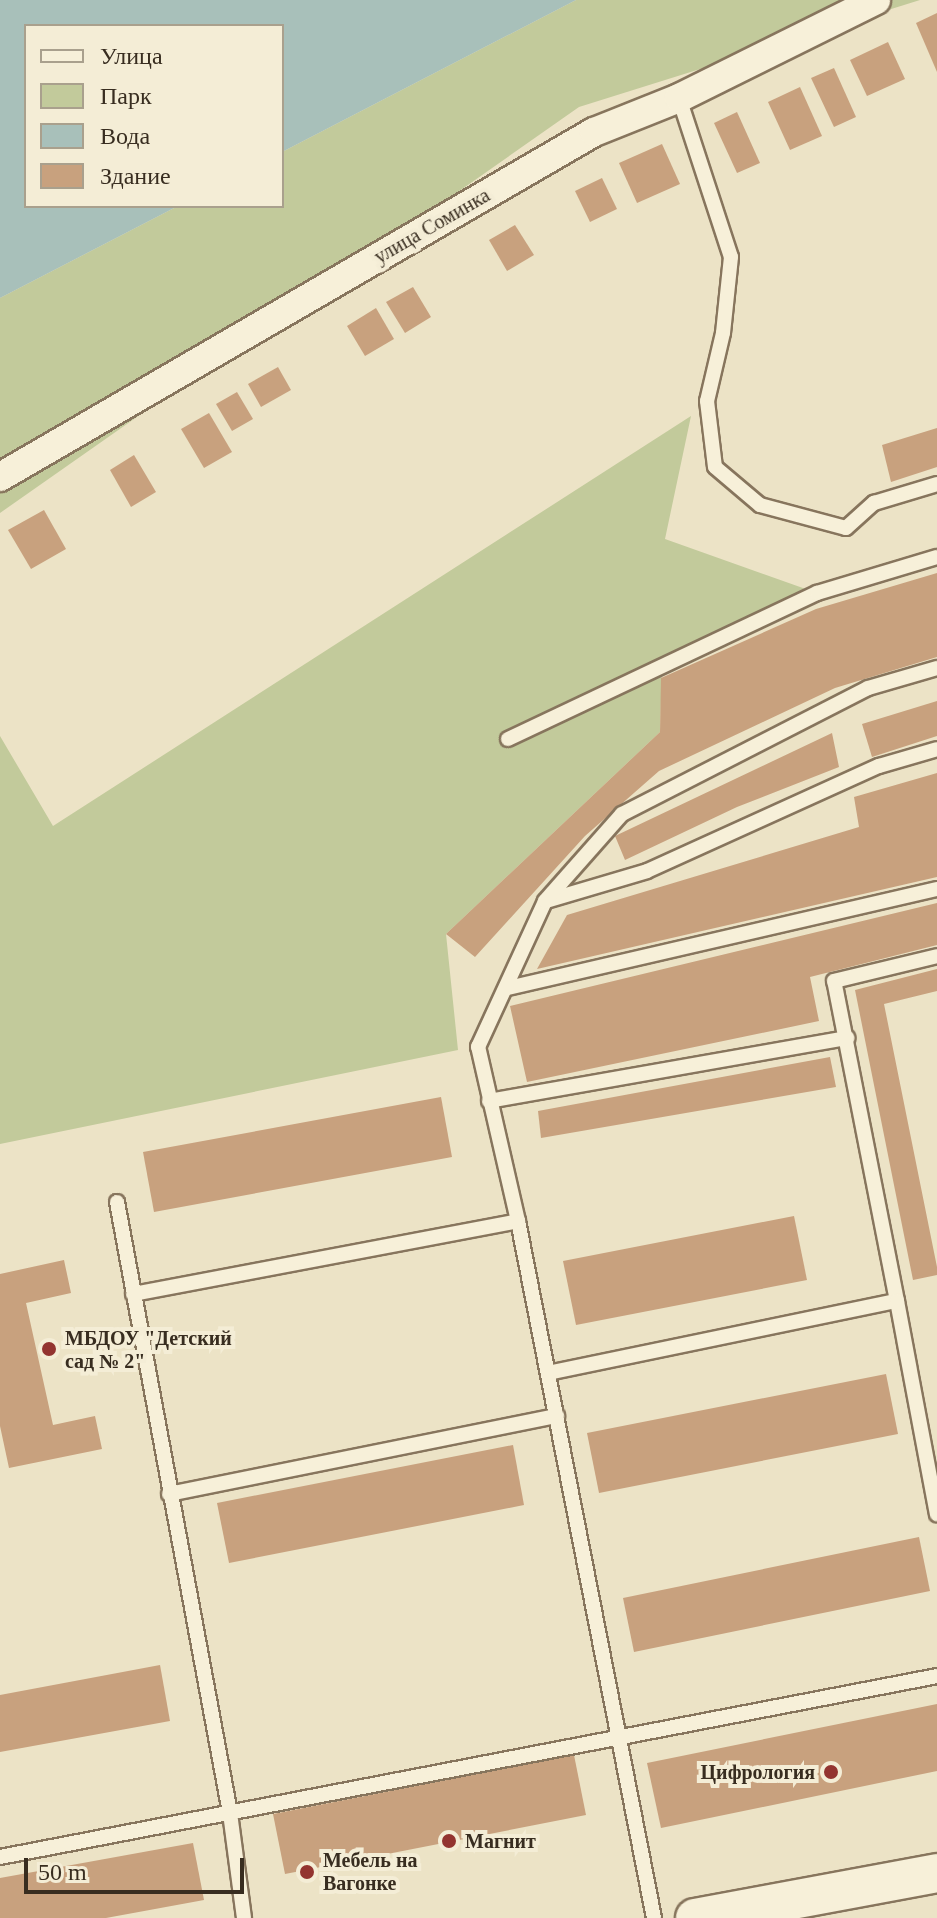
<!DOCTYPE html>
<meta charset="utf-8">
<style>
body{margin:0}
#map{position:relative;width:937px;height:1918px;overflow:hidden;background:#ece3c6;font-family:Georgia,serif}
div>[style]{position:absolute}
[style*='--x']{left:calc(var(--x)*1px);top:calc(var(--y)*1px);width:calc(var(--w)*1px);rotate:calc(var(--a)*1deg)}
.green>*{inset:0;background:#c2ca9b}
.water>*{inset:0;background:#a8c0ba}
.building>*{inset:0;background:#c8a17e}
.roads{filter:drop-shadow(2px 0 #87755d) drop-shadow(-2px 0 #87755d) drop-shadow(0 2px #87755d) drop-shadow(0 -2px #87755d)}
.service>*{height:14px;margin:-7px;padding:0 7px;transform-origin:7px;border-radius:7px;background:#f7f0d9}
.minor>*{height:28px;margin:-14px;padding:0 14px;transform-origin:14px;border-radius:14px;background:#f7f0d9}
.secondary>*{height:38px;margin:-19px;padding:0 19px;transform-origin:19px;border-radius:19px;background:#f7f0d9}
.dots>*{width:22px;height:22px;translate:-50% -50%;box-sizing:border-box;border:4px solid #f4edd6;border-radius:50%}
span{translate:-50% -50%;white-space:nowrap;text-align:center;line-height:1.15;-webkit-text-stroke:8px #f4edd6;paint-order:stroke}
.street-label{font-size:20px;color:#382d20}
.poi-label{font-size:20px;color:#382d20;font-weight:700}
.left{translate:0 -50%;text-align:left}
.right{translate:-100% -50%;text-align:right}
.legend{position:absolute;left:24px;top:24px;width:260px;height:184px;box-sizing:border-box;background:#f4edd6;border:2px solid #a9a08d;margin:0;padding:10px 14px;list-style:none;font-size:24px;color:#382d20}
.legend li{display:flex;align-items:center;gap:16px;height:40px}
.legend b{width:40px;border:2px solid #a9a08d}
.scale{position:absolute;left:24px;top:1858px;width:220px;height:36px;box-sizing:border-box;border:4px solid #382d20;border-top:0;padding-left:10px;font-size:24px;line-height:28px;white-space:nowrap;color:#382d20;-webkit-text-stroke:6px #f4edd6;paint-order:stroke}
</style>
<div id="map">
<div class="green">
<i style="clip-path:polygon(576px 0,920px 0,579px 107px,0 513px,0 298px,178px 206px,282px 206px,282px 152px)"></i>
<i style="clip-path:polygon(691px 416px,665px 539px,817px 593px,662px 666px,660px 732px,446px 934px,458px 1050px,0 1144px,0 736px,53px 826px)"></i>
</div>
<div class="water">
<i style="clip-path:polygon(0 0,576px 0,282px 152px,282px 26px,26px 26px,26px 206px,178px 206px,0 298px)"></i>
</div>
<div class="building">
<i style="clip-path:polygon(937px 13px,937px 72px,916px 23px)"></i>
<i style="clip-path:polygon(888px 42px,905px 79px,867px 96px,850px 60px)"></i>
<i style="clip-path:polygon(834px 68px,856px 117px,834px 127px,811px 78px)"></i>
<i style="clip-path:polygon(800px 87px,822px 136px,790px 150px,768px 102px)"></i>
<i style="clip-path:polygon(737px 112px,760px 163px,737px 173px,714px 123px)"></i>
<i style="clip-path:polygon(662px 144px,680px 184px,637px 203px,619px 163px)"></i>
<i style="clip-path:polygon(602px 178px,617px 209px,590px 222px,575px 191px)"></i>
<i style="clip-path:polygon(515px 225px,534px 255px,507px 271px,489px 240px)"></i>
<i style="clip-path:polygon(413px 287px,431px 317px,405px 333px,386px 302px)"></i>
<i style="clip-path:polygon(376px 308px,394px 339px,365px 356px,347px 326px)"></i>
<i style="clip-path:polygon(278px 367px,291px 390px,261px 407px,248px 384px)"></i>
<i style="clip-path:polygon(237px 392px,253px 419px,232px 431px,216px 404px)"></i>
<i style="clip-path:polygon(209px 413px,232px 452px,204px 468px,181px 429px)"></i>
<i style="clip-path:polygon(937px 428px,937px 467px,891px 482px,882px 445px)"></i>
<i style="clip-path:polygon(134px 455px,156px 492px,131px 507px,110px 470px)"></i>
<i style="clip-path:polygon(44px 510px,66px 549px,31px 569px,8px 530px)"></i>
<i style="clip-path:polygon(937px 573px,937px 657px,835px 688px,659px 771px,585px 836px,475px 957px,446px 934px,660px 732px,661px 678px,816px 609px)"></i>
<i style="clip-path:polygon(937px 701px,937px 736px,872px 757px,862px 724px)"></i>
<i style="clip-path:polygon(832px 733px,839px 767px,737px 807px,625px 860px,615px 836px)"></i>
<i style="clip-path:polygon(937px 773px,937px 877px,537px 969px,567px 915px,859px 827px,854px 797px)"></i>
<i style="clip-path:polygon(937px 903px,937px 945px,810px 977px,819px 1021px,527px 1082px,510px 1006px)"></i>
<i style="clip-path:polygon(937px 969px,937px 991px,884px 1004px,937px 1267px,937px 1275px,913px 1280px,855px 990px)"></i>
<i style="clip-path:polygon(830px 1057px,836px 1087px,541px 1138px,538px 1111px)"></i>
<i style="clip-path:polygon(441px 1097px,452px 1157px,154px 1212px,143px 1152px)"></i>
<i style="clip-path:polygon(794px 1216px,807px 1280px,576px 1325px,563px 1261px)"></i>
<i style="clip-path:polygon(64px 1260px,71px 1293px,26px 1303px,53px 1425px,95px 1416px,102px 1449px,9px 1468px,0 1426px,0 1274px)"></i>
<i style="clip-path:polygon(886px 1374px,898px 1434px,599px 1493px,587px 1433px)"></i>
<i style="clip-path:polygon(513px 1445px,524px 1505px,229px 1563px,217px 1503px)"></i>
<i style="clip-path:polygon(919px 1537px,930px 1591px,634px 1652px,623px 1598px)"></i>
<i style="clip-path:polygon(160px 1665px,170px 1721px,0 1752px,0 1695px)"></i>
<i style="clip-path:polygon(937px 1704px,937px 1771px,661px 1828px,647px 1763px)"></i>
<i style="clip-path:polygon(574px 1755px,586px 1815px,285px 1874px,273px 1814px)"></i>
<i style="clip-path:polygon(193px 1843px,204px 1900px,106px 1918px,0 1918px,0 1878px)"></i>
</div>
<div class="roads">
<div class="service">
<i style="--x:679;--y:98;--w:167;--a:71.9"></i>
<i style="--x:731;--y:257;--w:76;--a:96"></i>
<i style="--x:723;--y:333;--w:70;--a:103.2"></i>
<i style="--x:707;--y:401;--w:66;--a:83.1"></i>
<i style="--x:715;--y:467;--w:59;--a:40.2"></i>
<i style="--x:760;--y:505;--w:89;--a:15"></i>
<i style="--x:846;--y:528;--w:38;--a:-42"></i>
<i style="--x:874;--y:503;--w:66;--a:-16.8"></i>
<i style="--x:508;--y:739;--w:342;--a:-25.3"></i>
<i style="--x:817;--y:593;--w:125;--a:-16.7"></i>
<i style="--x:546;--y:901;--w:105;--a:-16.5"></i>
<i style="--x:647;--y:871;--w:255;--a:-24.4"></i>
<i style="--x:879;--y:766;--w:60;--a:-16.3"></i>
<i style="--x:508;--y:988;--w:440;--a:-13"></i>
<i style="--x:489;--y:1101;--w:364;--a:-10"></i>
<i style="--x:117;--y:1202;--w:621;--a:79.52"></i>
<i style="--x:230;--y:1813;--w:106;--a:82.4"></i>
<i style="--x:133;--y:1294;--w:392;--a:-10.7"></i>
<i style="--x:897;--y:1301;--w:326;--a:-101.1"></i>
<i style="--x:834;--y:981;--w:106;--a:-13.6"></i>
<i style="--x:548;--y:1373;--w:356;--a:-11.7"></i>
<i style="--x:897;--y:1301;--w:217;--a:79.4"></i>
<i style="--x:169;--y:1494;--w:396;--a:-11.4"></i>
<i style="--x:0;--y:1857;--w:954;--a:-10.93"></i>
<i style="--x:654;--y:1918;--w:710;--a:-101.04"></i>
<i style="--x:518;--y:1221;--w:179;--a:-102.9"></i>
<i style="--x:478;--y:1047;--w:161;--a:-65.3"></i>
<i style="--x:545;--y:901;--w:116;--a:-48.5"></i>
<i style="--x:622;--y:814;--w:276;--a:-27.1"></i>
<i style="--x:868;--y:688;--w:72;--a:-16.2"></i>
</div>
<div class="minor">
<i style="--x:0;--y:477;--w:687;--a:-30.15"></i>
<i style="--x:594;--y:132;--w:92;--a:-21.8"></i>
<i style="--x:679;--y:98;--w:220;--a:-26.4"></i>
</div>
<div class="secondary">
<i style="--x:695;--y:1918;--w:246;--a:-10.5"></i>
</div>
</div>
<div class="dots">
<i style="left:49px;top:1349px;background:#933430"></i>
<i style="left:831px;top:1772px;background:#933430"></i>
<i style="left:449px;top:1841px;background:#933430"></i>
<i style="left:307px;top:1872px;background:#933430"></i>
</div>
<div class="street-label">
<span style="left:432px;top:226px;rotate:-30deg">улица Соминка</span>
</div>
<div class="poi-label">
<span class="left" style="left:65px;top:1350px">МБДОУ "Детский<br>сад № 2"</span>
<span class="right" style="left:815px;top:1772px">Цифрология</span>
<span class="left" style="left:465px;top:1841px">Магнит</span>
<span class="left" style="left:323px;top:1872px">Мебель на<br>Вагонке</span>
</div>
<ul class="legend">
<li><b style="height:10px;background:#f7f0d9"></b>Улица</li>
<li><b style="height:22px;background:#c2ca9b"></b>Парк</li>
<li><b style="height:22px;background:#a8c0ba"></b>Вода</li>
<li><b style="height:22px;background:#c8a17e"></b>Здание</li>
</ul>
<div class="scale">50 m</div>
</div>
